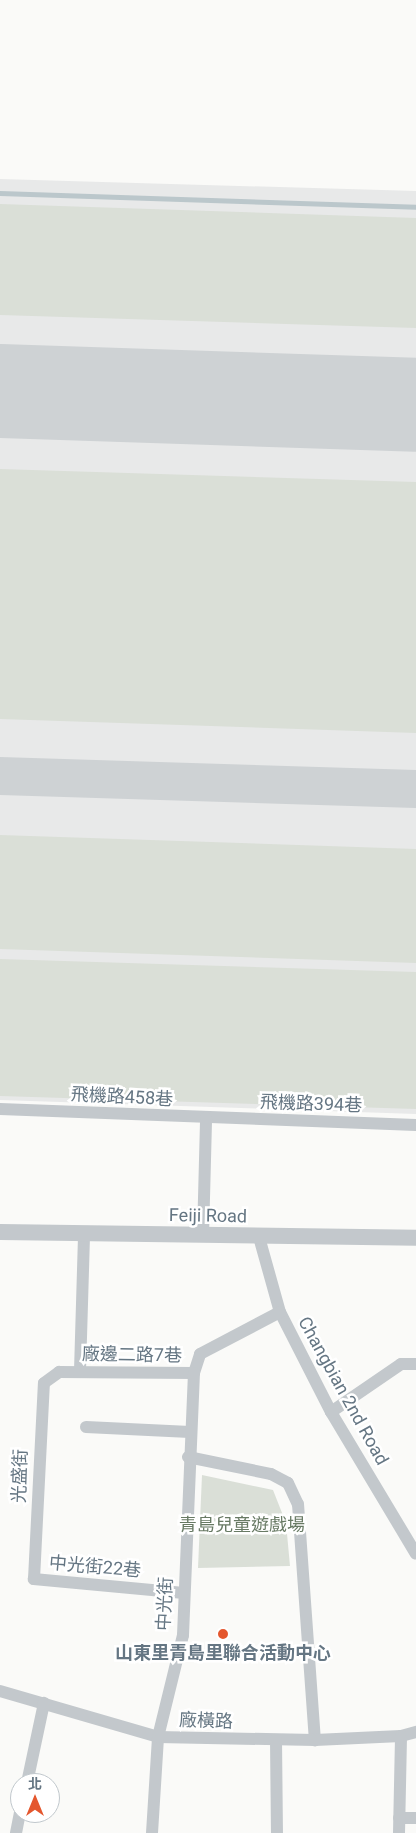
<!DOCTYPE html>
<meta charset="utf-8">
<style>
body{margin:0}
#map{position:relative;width:416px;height:1833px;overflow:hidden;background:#fafaf8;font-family:Roboto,"Noto Sans TC",sans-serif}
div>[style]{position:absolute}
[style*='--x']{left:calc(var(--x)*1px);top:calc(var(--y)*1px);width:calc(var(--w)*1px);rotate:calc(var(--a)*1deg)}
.built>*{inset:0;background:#e8e9e9}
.green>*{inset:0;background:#dadfd7}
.stream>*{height:4.5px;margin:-2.25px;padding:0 2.25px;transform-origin:2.25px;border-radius:2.25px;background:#bbc7cb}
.taxiway>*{height:38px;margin:-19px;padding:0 19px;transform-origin:19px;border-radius:19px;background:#ced2d4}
.runway>*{height:94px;margin:-47px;padding:0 47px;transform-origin:47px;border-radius:47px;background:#ced2d4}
.minor>*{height:12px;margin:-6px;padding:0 6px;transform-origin:6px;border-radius:6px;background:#c3c8cc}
.tertiary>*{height:16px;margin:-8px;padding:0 8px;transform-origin:8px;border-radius:8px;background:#c3c8cc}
.dots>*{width:14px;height:14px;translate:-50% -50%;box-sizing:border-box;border:2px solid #fff;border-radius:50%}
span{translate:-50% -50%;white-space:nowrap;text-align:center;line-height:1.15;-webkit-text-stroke:5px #fff;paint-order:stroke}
.street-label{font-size:18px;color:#657683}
.park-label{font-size:18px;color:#687a64}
.poi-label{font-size:18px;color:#657683;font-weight:700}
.north{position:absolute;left:10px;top:1773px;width:50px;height:50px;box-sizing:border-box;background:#fff;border:1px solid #c1c8cd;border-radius:50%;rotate:0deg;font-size:14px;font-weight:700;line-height:20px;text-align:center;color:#657683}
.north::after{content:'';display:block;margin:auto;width:18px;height:22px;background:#e4572e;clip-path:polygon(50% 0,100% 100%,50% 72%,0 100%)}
</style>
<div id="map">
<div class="built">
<i style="clip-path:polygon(0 179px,416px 191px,416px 1114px,0 1100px)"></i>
</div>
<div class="green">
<i style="clip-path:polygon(0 204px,416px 218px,416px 328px,0 315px)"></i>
<i style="clip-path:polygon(0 469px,416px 482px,416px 733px,0 719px)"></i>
<i style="clip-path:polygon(0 835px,416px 849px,416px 963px,0 949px)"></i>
<i style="clip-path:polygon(0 959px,416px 972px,416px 1109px,0 1096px)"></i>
<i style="clip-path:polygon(202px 1475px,273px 1490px,286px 1523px,290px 1566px,198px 1568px)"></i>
</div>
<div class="stream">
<i style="--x:0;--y:193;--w:416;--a:1.9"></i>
</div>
<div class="taxiway">
<i style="--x:0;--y:776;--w:416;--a:1.8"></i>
</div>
<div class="runway">
<i style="--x:0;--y:391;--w:416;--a:1.9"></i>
</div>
<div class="minor">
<i style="--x:0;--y:1109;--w:416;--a:2.2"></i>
<i style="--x:203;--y:1236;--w:118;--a:-88.5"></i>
<i style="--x:259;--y:1237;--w:78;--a:74.4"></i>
<i style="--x:280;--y:1312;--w:112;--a:63"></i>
<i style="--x:331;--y:1412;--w:165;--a:59.1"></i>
<i style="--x:80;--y:1371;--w:136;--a:-88.3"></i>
<i style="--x:331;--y:1412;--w:85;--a:-34.4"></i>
<i style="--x:401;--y:1364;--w:15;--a:0"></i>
<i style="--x:86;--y:1427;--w:104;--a:2.8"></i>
<i style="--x:188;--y:1457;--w:85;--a:11.6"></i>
<i style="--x:271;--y:1474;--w:19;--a:28"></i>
<i style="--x:288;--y:1483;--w:23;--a:65"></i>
<i style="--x:298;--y:1504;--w:237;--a:85.9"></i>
<i style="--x:184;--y:1593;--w:151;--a:-174.7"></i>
<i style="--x:34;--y:1579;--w:196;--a:-87.1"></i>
<i style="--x:44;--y:1383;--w:19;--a:-36"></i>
<i style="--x:59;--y:1372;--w:135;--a:0.4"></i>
<i style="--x:194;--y:1373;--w:20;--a:-72"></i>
<i style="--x:200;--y:1354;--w:90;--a:-27.7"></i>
<i style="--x:0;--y:1691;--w:165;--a:16.2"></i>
<i style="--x:158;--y:1737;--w:157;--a:1.1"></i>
<i style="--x:315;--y:1740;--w:86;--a:-2.7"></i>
<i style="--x:401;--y:1736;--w:16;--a:-15"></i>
<i style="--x:276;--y:1740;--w:93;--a:89.4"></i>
<i style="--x:27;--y:1783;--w:82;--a:-78"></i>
<i style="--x:399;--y:1818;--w:17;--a:0"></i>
<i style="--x:16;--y:1833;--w:20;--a:-79"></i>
<i style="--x:152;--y:1833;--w:96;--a:-86.4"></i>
<i style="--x:158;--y:1737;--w:105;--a:-76.2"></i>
<i style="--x:183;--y:1635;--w:262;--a:-87.6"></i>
<i style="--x:399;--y:1833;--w:97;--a:-88.8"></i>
</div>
<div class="tertiary">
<i style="--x:0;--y:1232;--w:416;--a:0.8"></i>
</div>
<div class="dots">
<i style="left:223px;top:1634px;background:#e4572e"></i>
</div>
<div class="street-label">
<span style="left:122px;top:1097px;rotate:3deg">飛機路458巷</span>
<span style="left:311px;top:1104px;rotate:2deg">飛機路394巷</span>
<span style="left:208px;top:1216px;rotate:1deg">Feiji Road</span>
<span style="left:132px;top:1355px;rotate:1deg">廠邊二路7巷</span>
<span style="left:343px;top:1391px;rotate:61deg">Changbian 2nd Road</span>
<span style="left:20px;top:1476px;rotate:-88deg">光盛街</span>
<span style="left:95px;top:1567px;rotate:5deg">中光街22巷</span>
<span style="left:165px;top:1604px;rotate:-87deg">中光街</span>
<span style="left:206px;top:1721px;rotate:2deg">廠橫路</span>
</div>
<div class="park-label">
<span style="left:242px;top:1525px">青島兒童遊戲場</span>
</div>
<div class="poi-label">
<span style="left:223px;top:1653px">山東里青島里聯合活動中心</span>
</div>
<div class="north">北</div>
</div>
